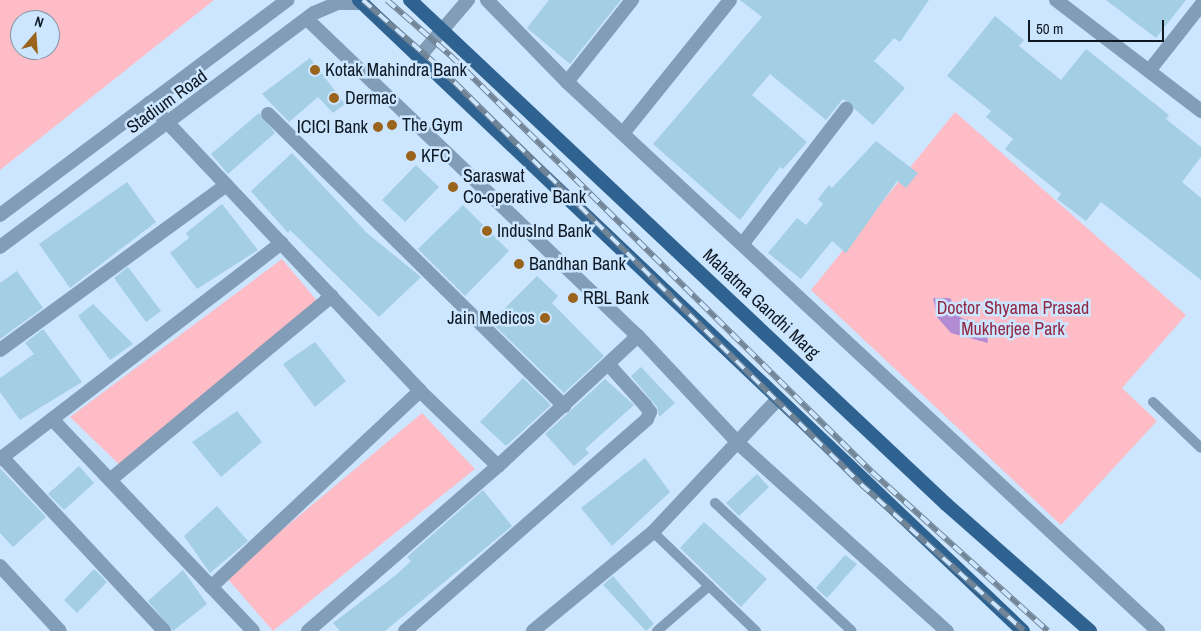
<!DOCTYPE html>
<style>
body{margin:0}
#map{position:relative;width:1201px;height:631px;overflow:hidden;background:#cde6ff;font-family:"Archivo Narrow",sans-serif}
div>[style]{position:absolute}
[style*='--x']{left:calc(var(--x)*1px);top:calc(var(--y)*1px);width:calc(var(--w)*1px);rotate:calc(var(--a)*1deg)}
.green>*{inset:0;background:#fdbcc6}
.water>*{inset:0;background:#b28bd3}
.building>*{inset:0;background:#a3cee3}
.service>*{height:10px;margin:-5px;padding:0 5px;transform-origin:5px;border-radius:5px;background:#829db8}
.minor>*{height:14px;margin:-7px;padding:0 7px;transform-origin:7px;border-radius:7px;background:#829db8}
.tertiary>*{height:14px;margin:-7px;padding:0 7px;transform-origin:7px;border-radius:7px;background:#829db8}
.primary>*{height:14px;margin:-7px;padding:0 7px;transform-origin:7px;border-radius:7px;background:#2e6291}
.rail>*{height:5.5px;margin-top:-2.75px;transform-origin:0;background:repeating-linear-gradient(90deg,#cde6ff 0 11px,#738698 0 22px);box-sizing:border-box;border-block:1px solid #738698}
.dots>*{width:14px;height:14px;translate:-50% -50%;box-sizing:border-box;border:2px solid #cde6ff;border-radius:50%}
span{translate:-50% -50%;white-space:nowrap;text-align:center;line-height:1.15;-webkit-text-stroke:5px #cde6ff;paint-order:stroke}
.poi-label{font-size:18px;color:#0e1924}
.left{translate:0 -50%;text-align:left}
.right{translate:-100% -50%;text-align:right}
.street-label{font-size:18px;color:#0e1924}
.park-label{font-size:18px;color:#912844}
.north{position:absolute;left:10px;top:10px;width:50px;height:50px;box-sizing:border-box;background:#cde6ff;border:1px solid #8194a7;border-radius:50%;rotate:18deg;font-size:14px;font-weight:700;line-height:20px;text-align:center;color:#0e1924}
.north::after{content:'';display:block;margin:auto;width:18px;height:22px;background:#9a641d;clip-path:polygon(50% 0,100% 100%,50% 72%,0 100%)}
.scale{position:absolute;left:1028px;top:20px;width:136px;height:22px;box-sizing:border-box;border:2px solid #0e1924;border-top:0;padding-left:6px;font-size:15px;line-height:18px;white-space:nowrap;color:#0e1924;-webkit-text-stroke:4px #cde6ff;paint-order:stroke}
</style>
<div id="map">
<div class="green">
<i style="clip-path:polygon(evenodd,0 0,214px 0,0 170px,0 0,20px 20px,50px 20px,50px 50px,20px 50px,20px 20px)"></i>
<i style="clip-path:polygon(955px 112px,1186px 315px,1122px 388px,1157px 421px,1061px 525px,811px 290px)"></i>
<i style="clip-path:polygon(282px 259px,323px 308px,128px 473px,70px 417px)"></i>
<i style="clip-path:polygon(422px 413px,475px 469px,273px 631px,226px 577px)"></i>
</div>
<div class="water">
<i style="clip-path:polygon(933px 298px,950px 298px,961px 318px,986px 325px,988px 343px,951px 333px,937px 317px)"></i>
</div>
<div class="building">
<i style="clip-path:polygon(549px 0,621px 0,570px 64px,527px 28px)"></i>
<i style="clip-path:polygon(740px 0,929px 0,900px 42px,894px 38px,874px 61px,905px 88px,873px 125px,843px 99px,826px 120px,770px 74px,752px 95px,807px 142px,783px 169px,780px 167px,740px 220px,653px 144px,762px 17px)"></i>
<i style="clip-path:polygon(1106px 0,1186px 0,1156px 38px)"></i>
<i style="clip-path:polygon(995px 16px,1024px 40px,1019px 46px,1061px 80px,1086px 49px,1169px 115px,1166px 119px,1201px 147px,1201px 157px,1182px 182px,1201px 198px,1201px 280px,1101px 202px,1086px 221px,1057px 199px,1061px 194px,1005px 149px,1013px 139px,986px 117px,991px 111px,947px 76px)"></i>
<i style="clip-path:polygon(310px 58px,345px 104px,333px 113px,318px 97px,289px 122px,262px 94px)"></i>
<i style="clip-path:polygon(259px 113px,275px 133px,228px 174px,211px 154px)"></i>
<i style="clip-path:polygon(876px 141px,918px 173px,906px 188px,897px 181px,846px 253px,832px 241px,801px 279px,768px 253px,797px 218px,806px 225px,823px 204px,818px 199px,829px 185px,832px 188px)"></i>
<i style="clip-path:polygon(292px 153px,367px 233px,421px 277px,379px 317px,290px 230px,288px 233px,251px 191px)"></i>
<i style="clip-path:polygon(416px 165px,439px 187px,405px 222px,382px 200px)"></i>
<i style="clip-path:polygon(127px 182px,156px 222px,70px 288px,39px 244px)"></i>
<i style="clip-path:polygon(222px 204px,258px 250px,197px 289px,170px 253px,189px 238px,186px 233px)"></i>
<i style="clip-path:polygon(463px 205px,509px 251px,465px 296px,418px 249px)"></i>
<i style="clip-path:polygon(128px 267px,161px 311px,146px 322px,114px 278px)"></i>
<i style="clip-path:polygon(17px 271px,43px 308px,0 339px,0 283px)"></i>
<i style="clip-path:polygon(537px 276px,558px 296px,552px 303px,604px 356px,564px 393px,491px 322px)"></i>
<i style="clip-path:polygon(93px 304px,133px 344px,110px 360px,78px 316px)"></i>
<i style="clip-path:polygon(43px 329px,82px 382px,20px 420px,0 392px,0 378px,34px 354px,25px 343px)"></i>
<i style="clip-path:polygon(315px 342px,346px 381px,315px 407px,283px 364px)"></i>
<i style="clip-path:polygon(641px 367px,675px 403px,659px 417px,657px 407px,631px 376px)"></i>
<i style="clip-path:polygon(523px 378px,551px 405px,506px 446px,480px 422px)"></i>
<i style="clip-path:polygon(605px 379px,634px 405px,585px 449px,589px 453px,574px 466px,545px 434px)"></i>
<i style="clip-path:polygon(237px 411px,262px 442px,221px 477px,192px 442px)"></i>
<i style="clip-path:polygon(645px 458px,670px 492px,612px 546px,581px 508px)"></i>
<i style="clip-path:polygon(79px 466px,94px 483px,64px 510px,48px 494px)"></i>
<i style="clip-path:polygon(0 468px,46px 517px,13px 547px,0 533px)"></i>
<i style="clip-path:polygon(757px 474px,769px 487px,739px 516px,726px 503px)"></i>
<i style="clip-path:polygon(483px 490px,512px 526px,385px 631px,340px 631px,333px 623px,396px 575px,411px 561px,407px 557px)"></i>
<i style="clip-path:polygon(217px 506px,248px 541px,210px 573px,184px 536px)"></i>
<i style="clip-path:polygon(704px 522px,767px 579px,741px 607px,680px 548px)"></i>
<i style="clip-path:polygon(845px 555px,857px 564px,827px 598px,816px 588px)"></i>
<i style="clip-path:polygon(94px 569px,107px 582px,77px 613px,64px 600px)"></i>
<i style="clip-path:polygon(183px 570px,207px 604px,173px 631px,148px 601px)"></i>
<i style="clip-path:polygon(613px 576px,654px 624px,646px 631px,603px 585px)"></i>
</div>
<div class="service">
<i style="--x:1153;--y:402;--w:66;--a:43.8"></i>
<i style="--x:715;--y:503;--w:187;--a:43.1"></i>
<i style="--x:653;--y:532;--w:143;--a:43.9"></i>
<i style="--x:657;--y:631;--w:69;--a:-40.9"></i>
</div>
<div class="minor">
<i style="--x:487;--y:0;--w:115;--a:45.7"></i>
<i style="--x:567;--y:82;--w:807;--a:42.89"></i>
<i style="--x:1056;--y:0;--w:183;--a:37.4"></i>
<i style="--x:308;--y:20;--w:457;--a:43.8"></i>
<i style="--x:638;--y:336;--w:148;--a:46.9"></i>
<i style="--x:739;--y:444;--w:280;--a:42"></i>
<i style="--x:1149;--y:71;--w:84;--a:-51.8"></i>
<i style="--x:567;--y:82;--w:105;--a:-51.6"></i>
<i style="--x:149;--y:103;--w:395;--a:46.7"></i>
<i style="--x:420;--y:391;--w:108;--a:43.9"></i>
<i style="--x:498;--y:466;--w:191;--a:-42.9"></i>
<i style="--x:268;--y:114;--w:416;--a:44.6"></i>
<i style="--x:624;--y:132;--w:169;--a:-51.2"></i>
<i style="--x:744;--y:242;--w:168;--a:-52.5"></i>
<i style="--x:0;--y:350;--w:280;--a:-36.1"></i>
<i style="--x:52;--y:419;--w:292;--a:46.5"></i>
<i style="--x:2;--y:457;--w:238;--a:47"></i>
<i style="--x:0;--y:459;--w:355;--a:-37.5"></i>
<i style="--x:110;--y:480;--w:288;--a:-39.7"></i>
<i style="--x:0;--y:566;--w:88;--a:47.3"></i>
<i style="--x:211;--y:587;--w:287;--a:-43.2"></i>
<i style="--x:308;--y:631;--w:252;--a:-41"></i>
<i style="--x:405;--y:631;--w:322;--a:-41.2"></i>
<i style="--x:647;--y:419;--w:8;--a:-67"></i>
<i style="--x:650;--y:412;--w:9;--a:-126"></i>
<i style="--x:645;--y:405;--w:54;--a:-132"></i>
<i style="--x:533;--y:631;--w:156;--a:-39.5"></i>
<i style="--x:653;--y:532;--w:183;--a:-46.8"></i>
</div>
<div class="tertiary">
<i style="--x:420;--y:56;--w:74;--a:-49.4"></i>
<i style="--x:0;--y:215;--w:359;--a:-36.8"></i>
<i style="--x:0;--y:247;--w:392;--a:-36.7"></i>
<i style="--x:314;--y:13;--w:25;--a:-23"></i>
<i style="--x:337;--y:3;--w:25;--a:0"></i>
</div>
<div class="primary">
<i style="--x:359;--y:0;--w:916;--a:43.54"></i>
<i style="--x:410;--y:0;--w:736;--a:43.24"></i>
<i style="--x:946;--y:504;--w:192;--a:41.4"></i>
</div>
<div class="rail">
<i style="--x:363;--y:0;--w:101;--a:41.4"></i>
<i style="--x:439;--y:67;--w:593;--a:44.66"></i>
<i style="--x:861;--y:484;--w:219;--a:42"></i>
<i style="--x:387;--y:0;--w:84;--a:41.1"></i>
<i style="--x:450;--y:55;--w:593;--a:44.66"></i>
<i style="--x:872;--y:472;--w:237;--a:42.1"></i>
</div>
<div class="dots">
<i style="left:315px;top:70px;background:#9a641d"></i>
<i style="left:334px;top:98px;background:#9a641d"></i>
<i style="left:392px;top:125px;background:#9a641d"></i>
<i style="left:378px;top:127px;background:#9a641d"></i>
<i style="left:411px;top:156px;background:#9a641d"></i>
<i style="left:453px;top:187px;background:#9a641d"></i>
<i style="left:487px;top:231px;background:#9a641d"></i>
<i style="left:519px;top:264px;background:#9a641d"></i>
<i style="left:573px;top:298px;background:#9a641d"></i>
<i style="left:545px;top:318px;background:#9a641d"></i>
</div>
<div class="poi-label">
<span class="left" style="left:325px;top:70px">Kotak Mahindra Bank</span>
<span class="left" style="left:345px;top:98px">Dermac</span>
<span class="left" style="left:402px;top:125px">The Gym</span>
<span class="right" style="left:368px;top:127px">ICICI Bank</span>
<span class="left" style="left:421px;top:156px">KFC</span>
<span class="left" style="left:463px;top:187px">Saraswat<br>Co-operative Bank</span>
<span class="left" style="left:497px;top:231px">IndusInd Bank</span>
<span class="left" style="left:529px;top:264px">Bandhan Bank</span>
<span class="left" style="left:583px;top:298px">RBL Bank</span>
<span class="right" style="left:535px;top:318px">Jain Medicos</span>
</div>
<div class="street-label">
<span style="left:167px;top:102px;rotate:-36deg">Stadium Road</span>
<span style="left:761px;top:304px;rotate:43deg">Mahatma Gandhi Marg</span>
</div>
<div class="park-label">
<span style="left:1013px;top:319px">Doctor Shyama Prasad<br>Mukherjee Park</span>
</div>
<div class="north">N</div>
<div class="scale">50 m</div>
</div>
